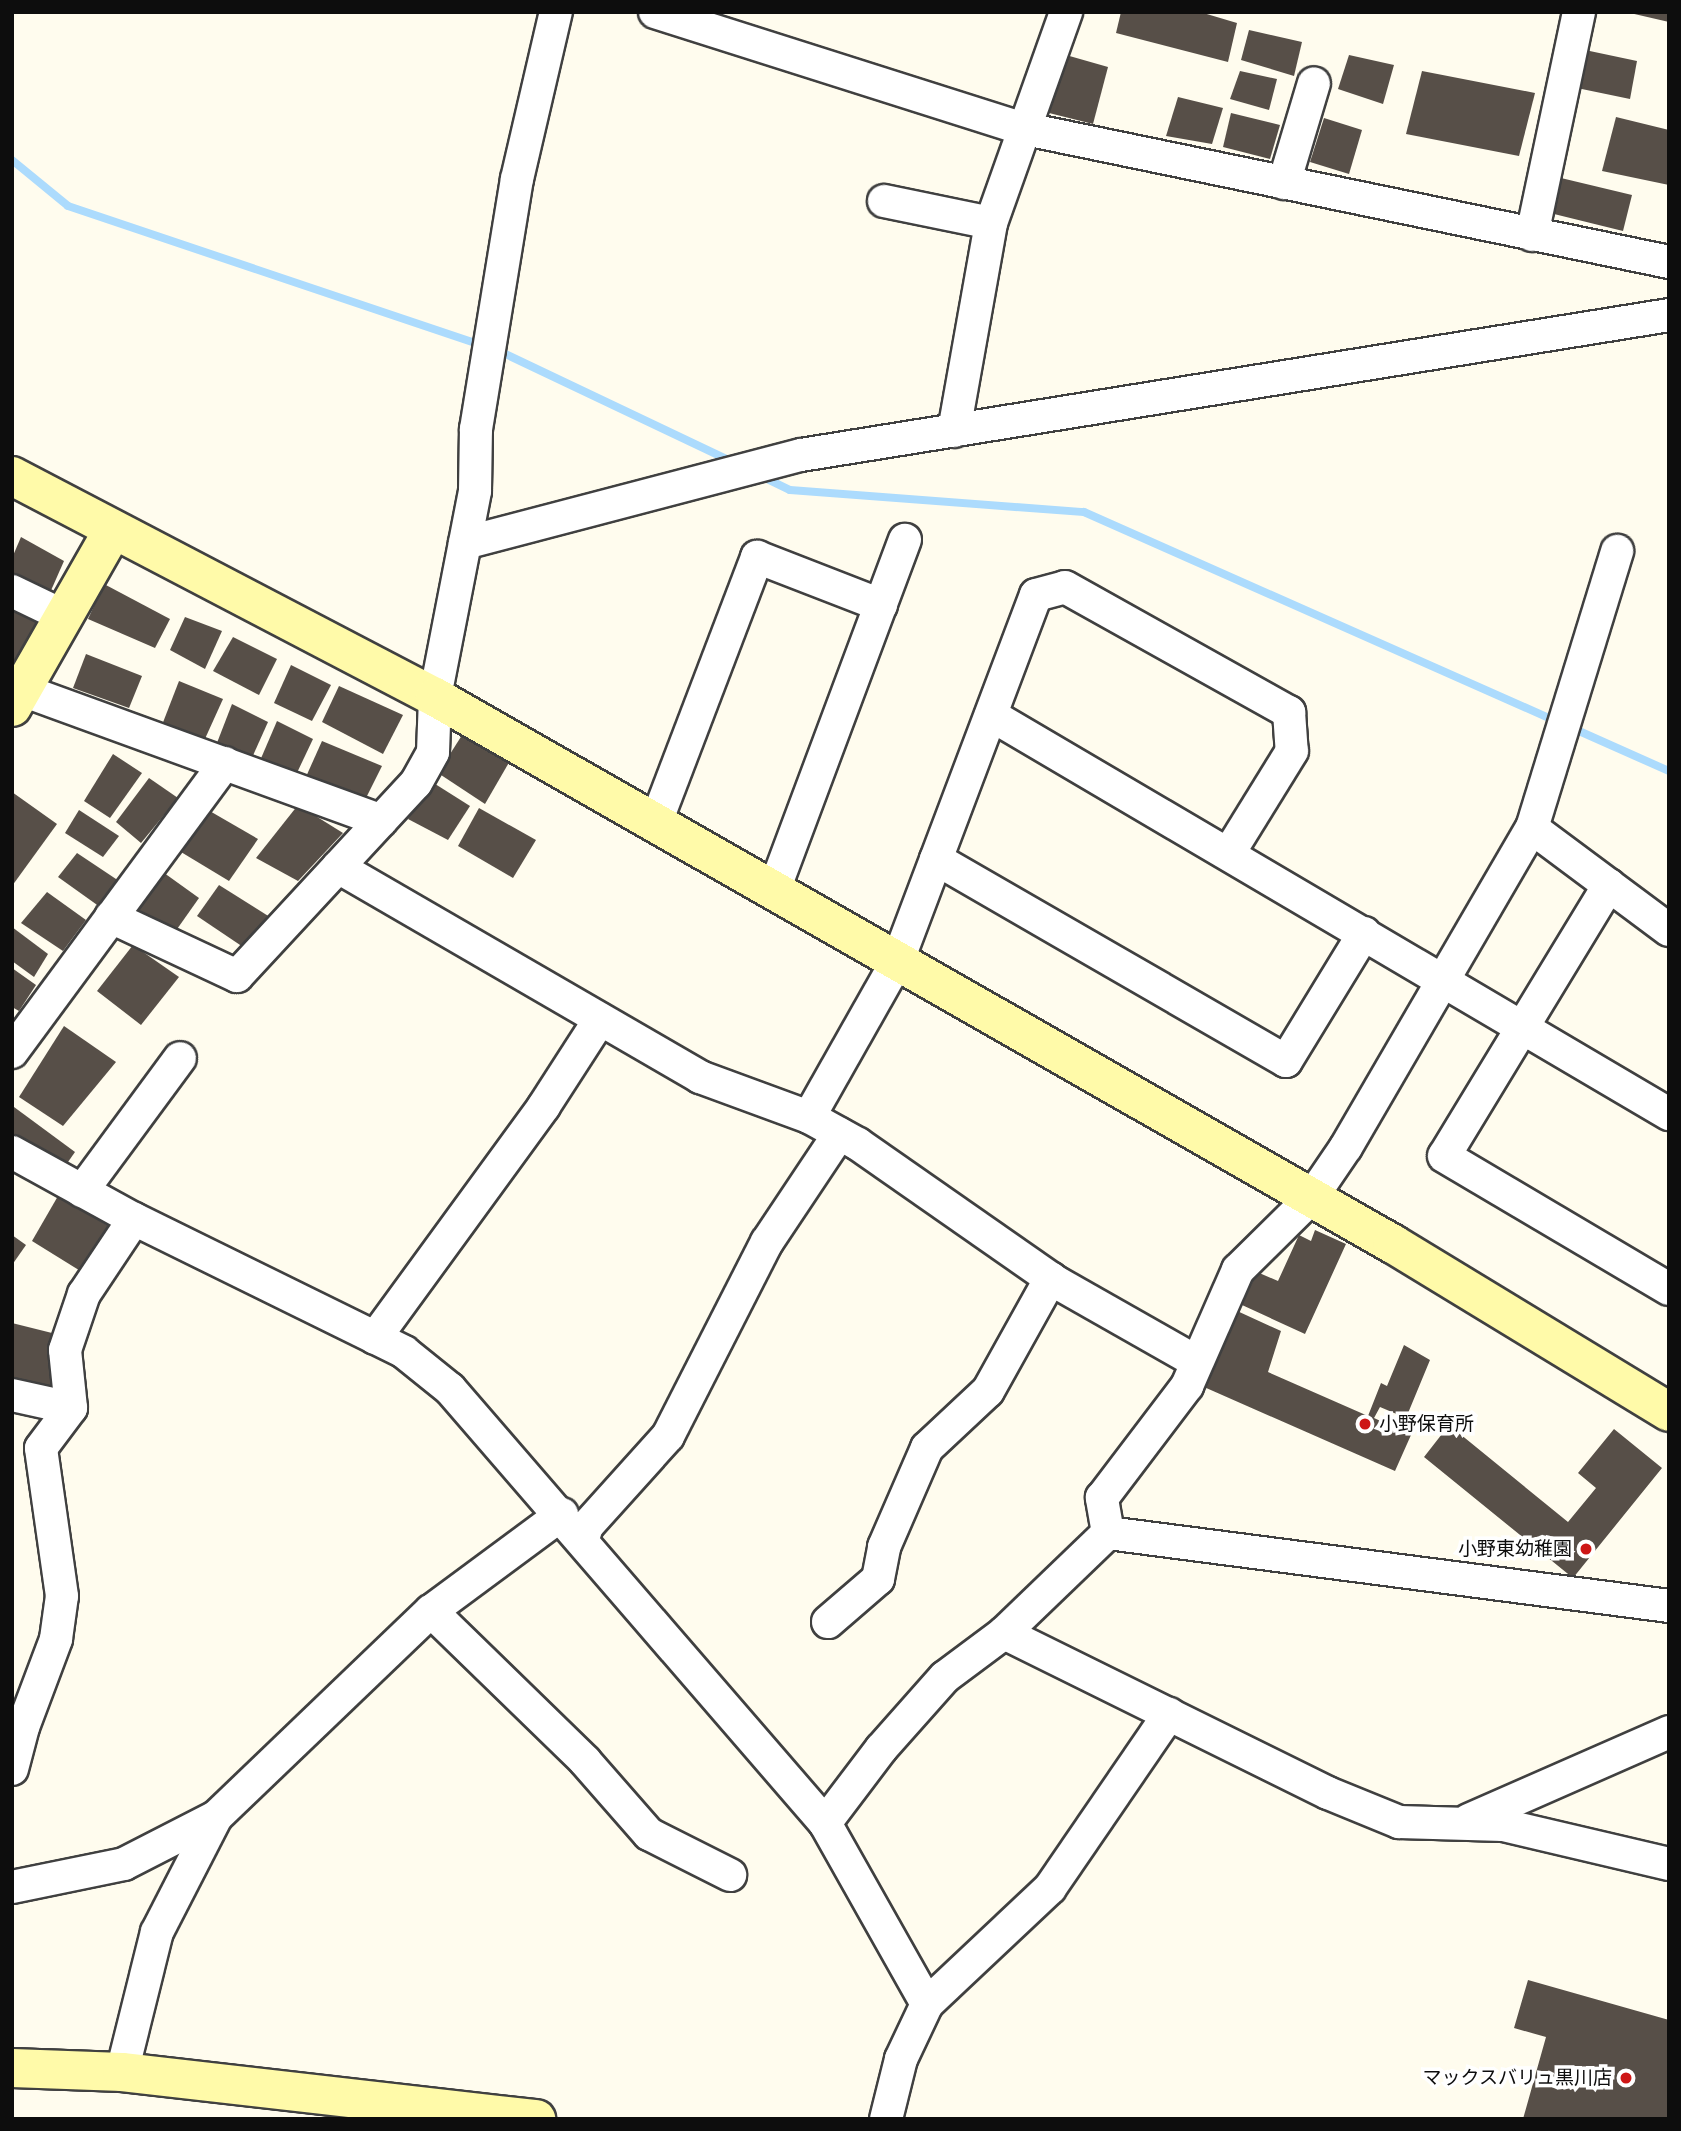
<!DOCTYPE html>
<meta charset="utf-8">
<style>
body{margin:0}
#map{position:relative;width:1681px;height:2131px;overflow:hidden;background:#fffcee;font-family:"Libre Baskerville","Noto Sans JP",serif}
div>[style]{position:absolute}
[style*='--x']{left:calc(var(--x)*1px);top:calc(var(--y)*1px);width:calc(var(--w)*1px);rotate:calc(var(--a)*1deg)}
.stream>*{height:8px;margin:-4px;padding:0 4px;transform-origin:4px;border-radius:4px;background:#acdbfd}
.building>*{inset:0;background:#574f48}
.roads{filter:drop-shadow(2px 0 #404040) drop-shadow(-2px 0 #404040) drop-shadow(0 2px #404040) drop-shadow(0 -2px #404040)}
.street>*{height:32px;margin:-16px;padding:0 16px;transform-origin:16px;border-radius:16px;background:#fff}
.secondary>*{height:38px;margin:-19px;padding:0 19px;transform-origin:19px;border-radius:19px;background:#fffaa9}
.dots>*{width:19px;height:19px;translate:-50% -50%;box-sizing:border-box;border:4px solid #fff;border-radius:50%}
span{translate:-50% -50%;white-space:nowrap;text-align:center;line-height:1.15;-webkit-text-stroke:7px #fff;paint-order:stroke}
.poi-label{font-size:19px;color:#0d0d0d}
.left{translate:0 -50%;text-align:left}
.right{translate:-100% -50%;text-align:right}
.frame{position:absolute;inset:0;border:14px solid #0d0d0d;pointer-events:none}
</style>
<div id="map">
<div class="stream">
<i style="--x:12;--y:160;--w:72;--a:39.4"></i>
<i style="--x:68;--y:206;--w:439;--a:18.6"></i>
<i style="--x:497;--y:350;--w:263;--a:25.4"></i>
<i style="--x:759;--y:475;--w:34;--a:26"></i>
<i style="--x:790;--y:490;--w:295;--a:4.3"></i>
<i style="--x:1084;--y:512;--w:518;--a:23.9"></i>
<i style="--x:1570;--y:727;--w:108;--a:24"></i>
</div>
<div class="building">
<i style="clip-path:polygon(1121px 12px,1200px 12px,1237px 23px,1228px 62px,1116px 33px)"></i>
<i style="clip-path:polygon(1630px 12px,1669px 12px,1669px 22px,1630px 13px)"></i>
<i style="clip-path:polygon(1249px 30px,1302px 42px,1294px 76px,1241px 60px)"></i>
<i style="clip-path:polygon(1585px 50px,1637px 61px,1630px 99px,1577px 88px)"></i>
<i style="clip-path:polygon(1066px 55px,1108px 67px,1093px 124px,1049px 113px)"></i>
<i style="clip-path:polygon(1349px 55px,1394px 65px,1383px 104px,1338px 89px)"></i>
<i style="clip-path:polygon(1240px 71px,1277px 79px,1269px 110px,1230px 99px)"></i>
<i style="clip-path:polygon(1422px 71px,1535px 93px,1519px 156px,1406px 134px)"></i>
<i style="clip-path:polygon(1178px 97px,1223px 108px,1212px 144px,1166px 136px)"></i>
<i style="clip-path:polygon(1231px 113px,1280px 125px,1270px 159px,1223px 147px)"></i>
<i style="clip-path:polygon(1616px 117px,1669px 130px,1669px 185px,1602px 171px)"></i>
<i style="clip-path:polygon(1324px 118px,1362px 130px,1349px 174px,1310px 162px)"></i>
<i style="clip-path:polygon(1561px 178px,1632px 195px,1623px 231px,1554px 214px)"></i>
<i style="clip-path:polygon(21px 537px,64px 561px,49px 595px,12px 577px,12px 558px)"></i>
<i style="clip-path:polygon(104px 584px,170px 619px,155px 648px,88px 619px)"></i>
<i style="clip-path:polygon(17px 606px,42px 620px,12px 675px,12px 615px)"></i>
<i style="clip-path:polygon(185px 617px,222px 631px,205px 669px,170px 650px)"></i>
<i style="clip-path:polygon(233px 637px,277px 659px,259px 695px,213px 671px)"></i>
<i style="clip-path:polygon(86px 654px,142px 676px,129px 708px,73px 688px)"></i>
<i style="clip-path:polygon(291px 665px,331px 685px,312px 721px,274px 703px)"></i>
<i style="clip-path:polygon(179px 681px,223px 699px,204px 741px,162px 725px)"></i>
<i style="clip-path:polygon(339px 686px,403px 715px,383px 754px,322px 722px)"></i>
<i style="clip-path:polygon(232px 704px,268px 722px,251px 760px,215px 748px)"></i>
<i style="clip-path:polygon(277px 721px,313px 739px,295px 777px,259px 763px)"></i>
<i style="clip-path:polygon(464px 732px,511px 759px,485px 804px,438px 773px)"></i>
<i style="clip-path:polygon(322px 741px,382px 766px,364px 802px,305px 779px)"></i>
<i style="clip-path:polygon(113px 754px,142px 773px,110px 818px,84px 801px)"></i>
<i style="clip-path:polygon(149px 778px,178px 798px,141px 843px,116px 822px)"></i>
<i style="clip-path:polygon(432px 782px,470px 806px,448px 840px,408px 819px)"></i>
<i style="clip-path:polygon(12px 792px,57px 824px,12px 886px)"></i>
<i style="clip-path:polygon(298px 805px,343px 833px,298px 881px,256px 858px)"></i>
<i style="clip-path:polygon(479px 808px,536px 840px,513px 878px,458px 846px)"></i>
<i style="clip-path:polygon(79px 810px,119px 836px,103px 857px,65px 833px)"></i>
<i style="clip-path:polygon(208px 810px,258px 839px,229px 881px,181px 852px)"></i>
<i style="clip-path:polygon(77px 853px,119px 881px,100px 907px,58px 877px)"></i>
<i style="clip-path:polygon(160px 870px,199px 898px,175px 932px,134px 907px)"></i>
<i style="clip-path:polygon(219px 885px,273px 919px,249px 951px,197px 916px)"></i>
<i style="clip-path:polygon(47px 892px,86px 920px,63px 951px,21px 923px)"></i>
<i style="clip-path:polygon(12px 927px,48px 954px,34px 977px,12px 961px)"></i>
<i style="clip-path:polygon(133px 945px,179px 977px,141px 1025px,97px 991px)"></i>
<i style="clip-path:polygon(12px 968px,36px 985px,19px 1011px,12px 1007px)"></i>
<i style="clip-path:polygon(64px 1026px,116px 1062px,63px 1126px,19px 1097px)"></i>
<i style="clip-path:polygon(14px 1107px,75px 1152px,61px 1172px,12px 1141px)"></i>
<i style="clip-path:polygon(58px 1196px,112px 1228px,82px 1272px,32px 1241px)"></i>
<i style="clip-path:polygon(1315px 1230px,1346px 1244px,1305px 1334px,1242px 1305px,1257px 1272px,1278px 1281px,1299px 1235px,1311px 1241px)"></i>
<i style="clip-path:polygon(12px 1235px,26px 1245px,12px 1265px)"></i>
<i style="clip-path:polygon(1235px 1310px,1281px 1331px,1268px 1372px,1368px 1416px,1381px 1383px,1387px 1386px,1404px 1345px,1430px 1360px,1406px 1418px,1380px 1407px,1374px 1418px,1411px 1435px,1395px 1471px,1204px 1387px)"></i>
<i style="clip-path:polygon(12px 1323px,60px 1335px,49px 1394px,12px 1384px)"></i>
<i style="clip-path:polygon(1449px 1425px,1568px 1522px,1596px 1488px,1578px 1473px,1614px 1429px,1662px 1468px,1573px 1578px,1424px 1457px)"></i>
<i style="clip-path:polygon(1528px 1980px,1669px 2020px,1669px 2119px,1523px 2119px,1546px 2037px,1514px 2028px)"></i>
</div>
<div class="roads">
<div class="street">
<i style="--x:655;--y:12;--w:384;--a:17.6"></i>
<i style="--x:1021;--y:128;--w:662;--a:11.68"></i>
<i style="--x:1284;--y:183;--w:104;--a:-73.3"></i>
<i style="--x:884;--y:201;--w:109;--a:11.6"></i>
<i style="--x:1532;--y:235;--w:228;--a:-78.1"></i>
<i style="--x:954;--y:431;--w:211;--a:-79.9"></i>
<i style="--x:991;--y:223;--w:224;--a:-70.4"></i>
<i style="--x:465;--y:543;--w:347;--a:-14.7"></i>
<i style="--x:801;--y:455;--w:879;--a:-9.16"></i>
<i style="--x:12;--y:591;--w:58;--a:25.7"></i>
<i style="--x:22;--y:690;--w:382;--a:20"></i>
<i style="--x:991;--y:715;--w:787;--a:30.48"></i>
<i style="--x:656;--y:822;--w:284;--a:-69.1"></i>
<i style="--x:757;--y:557;--w:133;--a:21.2"></i>
<i style="--x:1532;--y:828;--w:171;--a:36.7"></i>
<i style="--x:936;--y:859;--w:404;--a:30"></i>
<i style="--x:1286;--y:1061;--w:150;--a:-58.6"></i>
<i style="--x:338;--y:867;--w:419;--a:30.1"></i>
<i style="--x:700;--y:1077;--w:116;--a:20.2"></i>
<i style="--x:809;--y:1117;--w:56;--a:28.9"></i>
<i style="--x:858;--y:1144;--w:241;--a:34.9"></i>
<i style="--x:1056;--y:1282;--w:162;--a:29.6"></i>
<i style="--x:1609;--y:885;--w:317;--a:121.3"></i>
<i style="--x:1444;--y:1156;--w:261;--a:30.6"></i>
<i style="--x:774;--y:890;--w:374;--a:-69.5"></i>
<i style="--x:111;--y:917;--w:139;--a:25.1"></i>
<i style="--x:237;--y:976;--w:263;--a:-47.2"></i>
<i style="--x:416;--y:783;--w:35;--a:-61"></i>
<i style="--x:433;--y:752;--w:55;--a:-87.9"></i>
<i style="--x:435;--y:697;--w:210;--a:-79"></i>
<i style="--x:475;--y:491;--w:62;--a:-89.1"></i>
<i style="--x:476;--y:429;--w:253;--a:-80.7"></i>
<i style="--x:517;--y:179;--w:171;--a:-76.9"></i>
<i style="--x:12;--y:1052;--w:359;--a:-53.6"></i>
<i style="--x:809;--y:1117;--w:180;--a:-60.5"></i>
<i style="--x:898;--y:960;--w:390;--a:-69.3"></i>
<i style="--x:1036;--y:595;--w:30;--a:-15"></i>
<i style="--x:1065;--y:587;--w:257;--a:29.2"></i>
<i style="--x:1289;--y:712;--w:39;--a:86"></i>
<i style="--x:1292;--y:751;--w:120;--a:121.7"></i>
<i style="--x:12;--y:1152;--w:139;--a:28.8"></i>
<i style="--x:134;--y:1219;--w:301;--a:26.2"></i>
<i style="--x:404;--y:1352;--w:59;--a:38.8"></i>
<i style="--x:450;--y:1389;--w:574;--a:49.17"></i>
<i style="--x:825;--y:1823;--w:208;--a:60.6"></i>
<i style="--x:927;--y:2004;--w:61;--a:115.3"></i>
<i style="--x:901;--y:2059;--w:62;--a:104"></i>
<i style="--x:82;--y:1191;--w:165;--a:-53.6"></i>
<i style="--x:375;--y:1338;--w:287;--a:-53.9"></i>
<i style="--x:544;--y:1106;--w:103;--a:-57.2"></i>
<i style="--x:12;--y:1395;--w:60;--a:12.4"></i>
<i style="--x:1108;--y:1533;--w:36;--a:-100"></i>
<i style="--x:1102;--y:1498;--w:141;--a:-52.8"></i>
<i style="--x:1187;--y:1386;--w:127;--a:-66.3"></i>
<i style="--x:1238;--y:1270;--w:104;--a:-44.6"></i>
<i style="--x:1312;--y:1197;--w:60;--a:-55.8"></i>
<i style="--x:1346;--y:1147;--w:369;--a:-59.8"></i>
<i style="--x:1532;--y:828;--w:290;--a:-72.9"></i>
<i style="--x:583;--y:1539;--w:14;--a:-73"></i>
<i style="--x:587;--y:1526;--w:121;--a:-48"></i>
<i style="--x:668;--y:1436;--w:218;--a:-63"></i>
<i style="--x:767;--y:1242;--w:130;--a:-56.3"></i>
<i style="--x:431;--y:1611;--w:215;--a:44.2"></i>
<i style="--x:585;--y:1761;--w:97;--a:48.8"></i>
<i style="--x:649;--y:1834;--w:91;--a:26.8"></i>
<i style="--x:828;--y:1622;--w:66;--a:-40.7"></i>
<i style="--x:878;--y:1579;--w:33;--a:-79"></i>
<i style="--x:884;--y:1547;--w:108;--a:-66.5"></i>
<i style="--x:927;--y:1448;--w:83;--a:-43.1"></i>
<i style="--x:988;--y:1391;--w:129;--a:-60.9"></i>
<i style="--x:1004;--y:1633;--w:361;--a:26.3"></i>
<i style="--x:1328;--y:1793;--w:77;--a:22.2"></i>
<i style="--x:1399;--y:1822;--w:104;--a:1.7"></i>
<i style="--x:1503;--y:1825;--w:171;--a:13.2"></i>
<i style="--x:12;--y:1769;--w:43;--a:-75.3"></i>
<i style="--x:23;--y:1727;--w:94;--a:-69.4"></i>
<i style="--x:56;--y:1639;--w:43;--a:-82.1"></i>
<i style="--x:62;--y:1596;--w:149;--a:-98.1"></i>
<i style="--x:41;--y:1448;--w:50;--a:-53.1"></i>
<i style="--x:71;--y:1408;--w:58;--a:-95.9"></i>
<i style="--x:65;--y:1350;--w:59;--a:-71.3"></i>
<i style="--x:84;--y:1294;--w:90;--a:-56.3"></i>
<i style="--x:1469;--y:1820;--w:219;--a:-23.7"></i>
<i style="--x:825;--y:1823;--w:93;--a:-52.9"></i>
<i style="--x:881;--y:1749;--w:96;--a:-48.4"></i>
<i style="--x:945;--y:1677;--w:74;--a:-36.7"></i>
<i style="--x:1004;--y:1633;--w:144;--a:-43.9"></i>
<i style="--x:1108;--y:1533;--w:566;--a:7.41"></i>
<i style="--x:12;--y:1887;--w:114;--a:-11.6"></i>
<i style="--x:124;--y:1864;--w:103;--a:-27.1"></i>
<i style="--x:216;--y:1817;--w:298;--a:-43.8"></i>
<i style="--x:431;--y:1611;--w:163;--a:-36.5"></i>
<i style="--x:927;--y:2004;--w:169;--a:-43.3"></i>
<i style="--x:1050;--y:1888;--w:211;--a:-55.6"></i>
<i style="--x:122;--y:2072;--w:144;--a:-76"></i>
<i style="--x:157;--y:1932;--w:129;--a:-62.8"></i>
</div>
<div class="secondary">
<i style="--x:12;--y:476;--w:477;--a:27.6"></i>
<i style="--x:435;--y:697;--w:1103;--a:29.73"></i>
<i style="--x:1393;--y:1244;--w:323;--a:31.3"></i>
<i style="--x:12;--y:707;--w:204;--a:-60.3"></i>
<i style="--x:12;--y:2068;--w:110;--a:2.1"></i>
<i style="--x:122;--y:2072;--w:417;--a:6.5"></i>
</div>
</div>
<div class="dots">
<i style="left:1365px;top:1424px;background:#cd1616"></i>
<i style="left:1586px;top:1549px;background:#cd1616"></i>
<i style="left:1626px;top:2078px;background:#cd1616"></i>
</div>
<div class="poi-label">
<span class="left" style="left:1379px;top:1424px">小野保育所</span>
<span class="right" style="left:1572px;top:1549px">小野東幼稚園</span>
<span class="right" style="left:1612px;top:2078px">マックスバリュ黒川店</span>
</div>
<div class="frame"></div>
</div>
